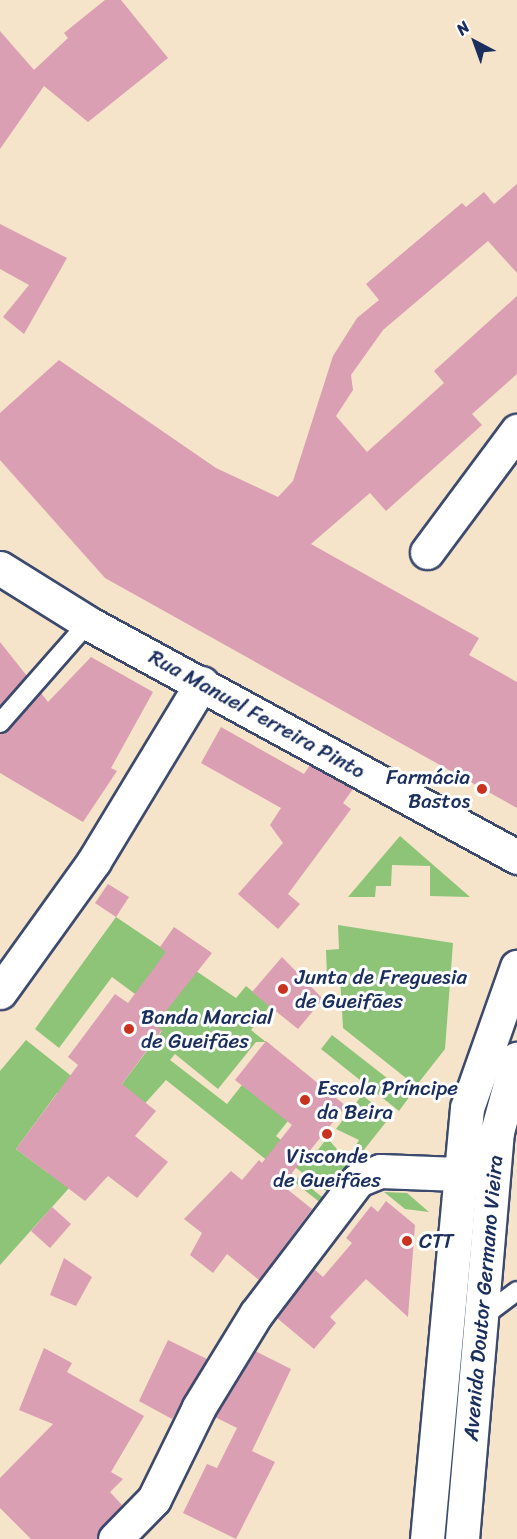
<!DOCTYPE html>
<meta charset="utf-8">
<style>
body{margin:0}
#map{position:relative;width:517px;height:1539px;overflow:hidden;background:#f5e3ca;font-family:Sriracha,sans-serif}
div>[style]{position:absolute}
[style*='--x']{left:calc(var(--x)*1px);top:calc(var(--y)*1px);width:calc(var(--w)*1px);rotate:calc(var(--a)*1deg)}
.green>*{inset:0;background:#8dc477}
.building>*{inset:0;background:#da9fb2}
.roads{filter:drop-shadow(2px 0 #3c4a6e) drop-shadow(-2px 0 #3c4a6e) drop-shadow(0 2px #3c4a6e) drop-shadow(0 -2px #3c4a6e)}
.lane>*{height:18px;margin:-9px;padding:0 9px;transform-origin:9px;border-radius:9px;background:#fff}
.street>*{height:33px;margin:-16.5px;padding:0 16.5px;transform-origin:16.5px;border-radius:16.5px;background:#fff}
.secondary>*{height:33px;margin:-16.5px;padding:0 16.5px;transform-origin:16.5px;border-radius:16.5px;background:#fff}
.dots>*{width:16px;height:16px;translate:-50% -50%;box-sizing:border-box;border:3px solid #fff;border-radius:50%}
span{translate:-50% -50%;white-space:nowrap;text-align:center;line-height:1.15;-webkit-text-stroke:6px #fff;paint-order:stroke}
.street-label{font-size:21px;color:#1b2f5e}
.poi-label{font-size:21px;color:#1b2f5e}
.right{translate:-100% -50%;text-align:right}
.left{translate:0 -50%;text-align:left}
.north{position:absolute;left:445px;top:12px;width:60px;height:60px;-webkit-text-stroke:4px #fff;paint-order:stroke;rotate:319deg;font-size:16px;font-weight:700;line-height:24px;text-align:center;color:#1b2f5e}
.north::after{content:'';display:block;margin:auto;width:21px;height:27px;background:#1b2f5e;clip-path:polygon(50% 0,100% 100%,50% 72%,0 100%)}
</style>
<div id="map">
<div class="green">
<i style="clip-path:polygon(400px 836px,470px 897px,430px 896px,430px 866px,392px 865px,391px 886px,376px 886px,375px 897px,348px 897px)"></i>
<i style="clip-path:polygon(116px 917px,236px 998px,246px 986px,270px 1006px,251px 1030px,266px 1042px,256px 1042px,218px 1089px,175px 1054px,170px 1060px,227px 1104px,242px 1085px,292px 1116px,276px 1136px,291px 1148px,284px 1167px,326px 1200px,322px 1204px,166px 1080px,0 1265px,0 1071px,26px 1040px,99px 1098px,87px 1114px,57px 1093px,16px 1149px,48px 1173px,70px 1153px,162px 1031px,155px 1025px,183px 987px,135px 994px,112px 977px,59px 1048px,35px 1029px)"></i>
<i style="clip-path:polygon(338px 925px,453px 943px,445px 1049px,416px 1086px,343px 1028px,340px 977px,327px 977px,326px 950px,339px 949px)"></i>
<i style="clip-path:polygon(332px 1035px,410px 1096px,399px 1111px,321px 1049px)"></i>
<i style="clip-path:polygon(362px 1095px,390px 1117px,363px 1151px,356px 1145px,359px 1140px,336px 1129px)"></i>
<i style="clip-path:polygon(327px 1138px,345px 1158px,356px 1161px,330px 1194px,291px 1164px,301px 1151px,312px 1158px)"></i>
<i style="clip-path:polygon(384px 1192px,407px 1193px,429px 1212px,405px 1209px)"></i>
</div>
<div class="building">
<i style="clip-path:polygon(105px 0,121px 0,168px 58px,88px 122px,44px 86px,0 149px,0 31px,34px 70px,68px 38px,64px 33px)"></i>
<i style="clip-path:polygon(517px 184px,517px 273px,488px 241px,383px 330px,351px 375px,353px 390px,336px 416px,367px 452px,444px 383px,434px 371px,517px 296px,517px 374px,472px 414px,482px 425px,386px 511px,370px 493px,311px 544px,479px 638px,469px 655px,517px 682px,517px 808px,105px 578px,0 460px,0 413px,59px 360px,216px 468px,278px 497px,293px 481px,333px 356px,357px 318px,379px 300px,366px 284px,462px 203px,466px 207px,484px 192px,494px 204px)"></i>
<i style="clip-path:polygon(0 224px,67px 258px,24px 334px,3px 317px,29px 285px,0 269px)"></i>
<i style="clip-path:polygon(0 642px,27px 676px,0 706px)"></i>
<i style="clip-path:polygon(91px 657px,153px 692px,111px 768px,117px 771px,83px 822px,0 773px,0 734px,41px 693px,48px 702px)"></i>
<i style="clip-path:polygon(221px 727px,304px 774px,310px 765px,353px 789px,343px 803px,351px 809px,288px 894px,300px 904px,278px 929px,238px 894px,283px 843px,270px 825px,281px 808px,201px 763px)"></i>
<i style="clip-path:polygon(108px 884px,129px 897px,116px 917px,95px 903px)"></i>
<i style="clip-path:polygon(174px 927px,212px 953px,155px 1025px,162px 1030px,122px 1084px,156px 1111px,135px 1136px,168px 1162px,137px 1198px,108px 1176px,85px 1201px,16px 1149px,78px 1065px,68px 1057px,115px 994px,128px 1003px,166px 952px,160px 947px)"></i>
<i style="clip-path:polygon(282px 957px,323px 999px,298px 1029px,252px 992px)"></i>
<i style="clip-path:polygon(266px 1041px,346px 1106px,282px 1185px,312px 1209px,259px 1280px,227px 1254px,213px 1273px,190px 1255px,202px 1233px,184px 1219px,231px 1171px,242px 1180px,259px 1160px,262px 1163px,292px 1125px,235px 1080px)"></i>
<i style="clip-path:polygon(386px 1201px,415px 1225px,408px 1317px,366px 1279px,330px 1317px,336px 1323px,314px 1349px,277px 1318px,314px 1269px,323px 1277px,352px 1243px,346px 1238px,371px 1206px,378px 1212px)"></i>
<i style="clip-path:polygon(52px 1207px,71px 1224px,50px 1248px,31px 1231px)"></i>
<i style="clip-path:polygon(64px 1258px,92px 1277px,76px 1306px,50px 1295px)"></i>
<i style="clip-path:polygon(168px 1340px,207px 1359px,172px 1419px,139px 1401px)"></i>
<i style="clip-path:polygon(44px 1348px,72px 1363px,67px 1372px,144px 1416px,111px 1472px,123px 1479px,110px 1492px,122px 1505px,97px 1539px,31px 1539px,0 1508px,0 1478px,53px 1424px,19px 1410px)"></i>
<i style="clip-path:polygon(255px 1351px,291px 1369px,252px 1451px,275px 1462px,236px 1539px,183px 1513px,207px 1464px,217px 1468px,237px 1428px,215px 1417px)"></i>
</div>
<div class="roads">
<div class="lane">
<i style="--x:0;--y:723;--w:133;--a:-48.7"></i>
<i style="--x:481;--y:1318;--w:45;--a:-36.9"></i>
</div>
<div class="street">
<i style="--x:427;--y:552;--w:151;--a:-53.4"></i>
<i style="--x:0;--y:568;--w:104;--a:32"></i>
<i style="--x:88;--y:623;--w:489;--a:28.6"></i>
<i style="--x:0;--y:992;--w:161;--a:-54.3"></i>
<i style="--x:94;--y:861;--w:208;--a:-58.8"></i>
<i style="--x:115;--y:1539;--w:56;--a:-45.7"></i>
<i style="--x:154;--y:1499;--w:102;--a:-63.9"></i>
<i style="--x:199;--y:1407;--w:109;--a:-58.5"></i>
<i style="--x:256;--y:1314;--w:168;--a:-52.7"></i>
<i style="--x:358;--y:1180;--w:24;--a:-22"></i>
<i style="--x:380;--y:1171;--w:78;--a:2.2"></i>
</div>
<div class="secondary">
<i style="--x:427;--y:1539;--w:433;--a:-84.7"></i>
<i style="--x:467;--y:1108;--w:150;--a:-70.5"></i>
<i style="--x:462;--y:1539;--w:409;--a:-85.1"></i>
<i style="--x:497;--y:1132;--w:76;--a:-74.7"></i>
</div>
</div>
<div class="dots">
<i style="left:482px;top:789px;background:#c8321e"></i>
<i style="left:283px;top:989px;background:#c8321e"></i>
<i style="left:129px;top:1029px;background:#c8321e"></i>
<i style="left:305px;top:1100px;background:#c8321e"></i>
<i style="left:327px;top:1134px;background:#c8321e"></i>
<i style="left:407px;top:1241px;background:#c8321e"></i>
</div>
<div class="street-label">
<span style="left:257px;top:714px;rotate:29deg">Rua Manuel Ferreira Pinto</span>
<span style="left:483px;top:1298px;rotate:-85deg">Avenida Doutor Germano Vieira</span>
</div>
<div class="poi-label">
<span class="right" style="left:470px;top:789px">Farmácia<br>Bastos</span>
<span class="left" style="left:295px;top:989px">Junta de Freguesia<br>de Gueifães</span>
<span class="left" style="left:141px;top:1029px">Banda Marcial<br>de Gueifães</span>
<span class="left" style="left:317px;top:1100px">Escola Príncipe<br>da Beira</span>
<span style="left:327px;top:1168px">Visconde<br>de Gueifães</span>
<span class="left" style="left:419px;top:1241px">CTT</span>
</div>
<div class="north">N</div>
</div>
